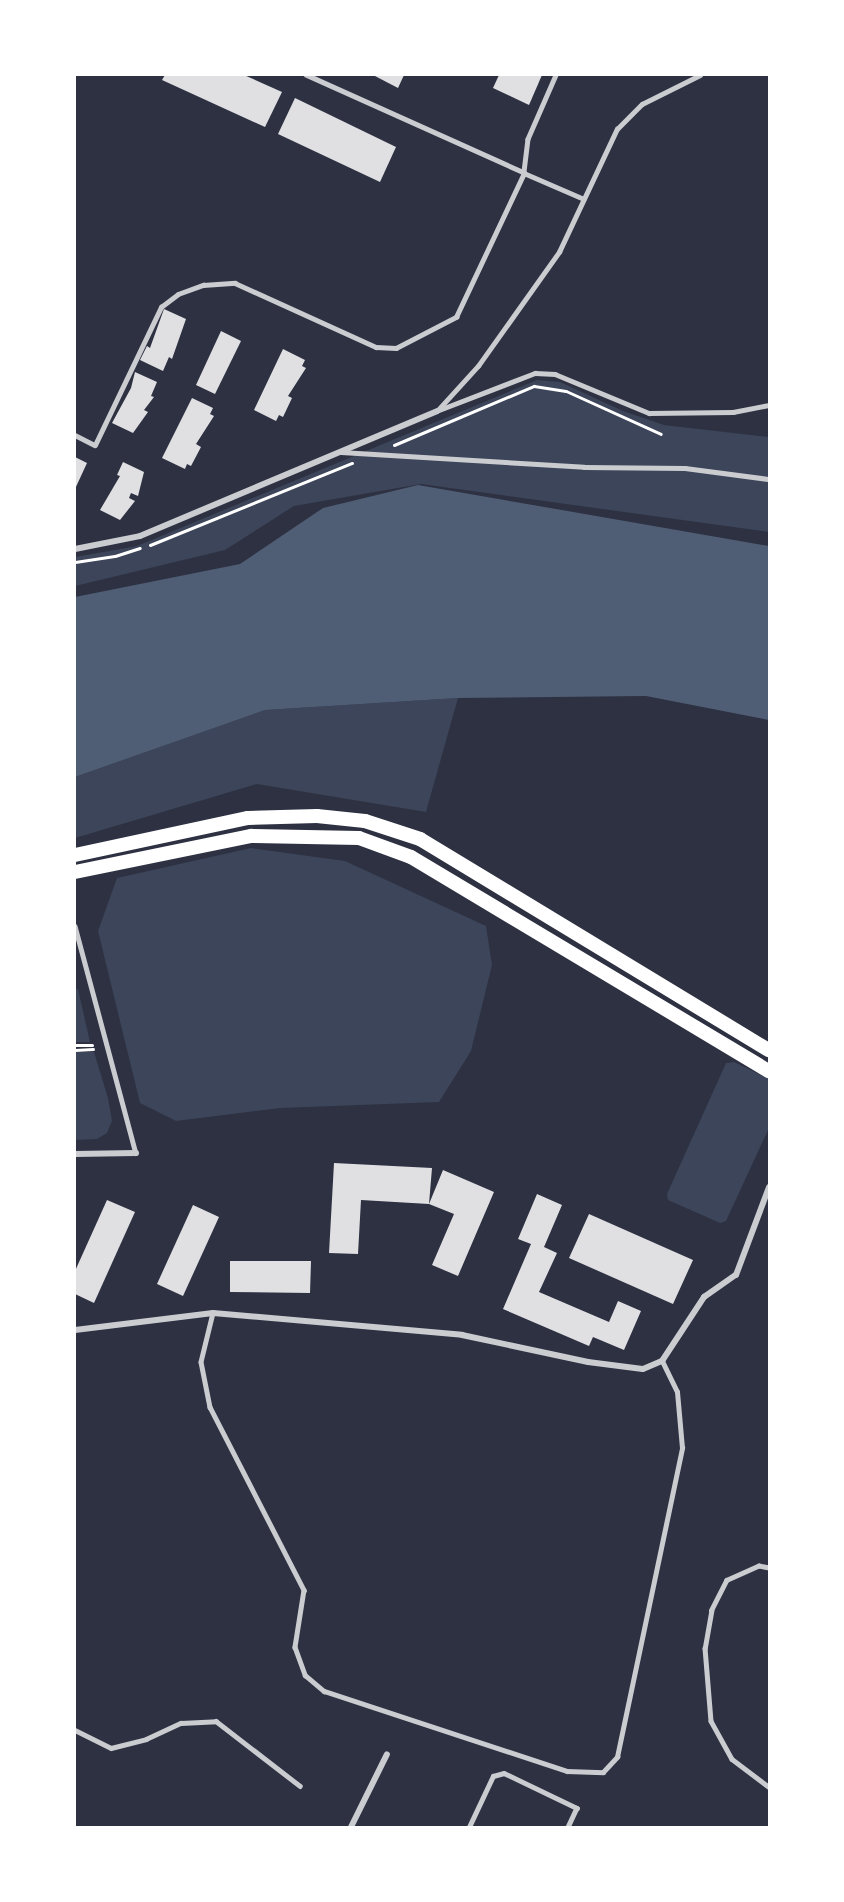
<!DOCTYPE html>
<style>
body{margin:0}
#map{position:relative;width:844px;height:1902px;overflow:hidden;background:#2d3142;font-family:Rubik,sans-serif}
div>[style]{position:absolute}
[style*='--x']{left:calc(var(--x)*1px);top:calc(var(--y)*1px);width:calc(var(--w)*1px);rotate:calc(var(--a)*1deg)}
.green>*{inset:0;background:#3c4559}
.water>*{inset:0;background:#4f5d75}
.building>*{inset:0;background:#e0e0e3}
.path>*{height:3px;margin:-1.5px;padding:0 1.5px;transform-origin:1.5px;border-radius:1.5px;background:#fff}
.service>*{height:4.5px;margin:-2.25px;padding:0 2.25px;transform-origin:2.25px;border-radius:2.25px;background:#caccd0}
.minor>*{height:6px;margin:-3px;padding:0 3px;transform-origin:3px;border-radius:3px;background:#caccd0}
.primary>*{height:14px;margin:-7px;padding:0 7px;transform-origin:7px;border-radius:7px;background:#fff}
span{translate:-50% -50%;white-space:nowrap;text-align:center;line-height:1.15;-webkit-text-stroke:5px #fff;paint-order:stroke}
.frame{position:absolute;inset:0;border:76px solid #fff;pointer-events:none}
</style>
<div id="map">
<div class="green">
<i style="clip-path:polygon(537px 380px,560px 382px,623px 411px,664px 425px,769px 437px,769px 532px,421px 484px,294px 506px,225px 550px,75px 586px,75px 557px,137px 546px)"></i>
<i style="clip-path:polygon(458px 698px,426px 812px,257px 784px,75px 838px,75px 777px,265px 710px)"></i>
<i style="clip-path:polygon(251px 848px,345px 861px,486px 926px,492px 965px,471px 1051px,439px 1102px,281px 1108px,176px 1121px,140px 1103px,98px 931px,117px 878px)"></i>
<i style="clip-path:polygon(75px 989px,78px 989px,90px 1042px,75px 1042px)"></i>
<i style="clip-path:polygon(75px 1052px,94px 1052px,108px 1098px,112px 1121px,107px 1133px,97px 1139px,75px 1140px)"></i>
<i style="clip-path:polygon(734px 1062px,769px 1079px,769px 1128px,726px 1221px,720px 1223px,668px 1200px,667px 1194px,726px 1063px)"></i>
</div>
<div class="water">
<i style="clip-path:polygon(418px 485px,769px 546px,769px 720px,646px 696px,458px 698px,265px 710px,75px 777px,75px 597px,240px 564px,323px 508px)"></i>
</div>
<div class="building">
<i style="clip-path:polygon(165px 75px,244px 75px,282px 92px,265px 127px,162px 80px)"></i>
<i style="clip-path:polygon(373px 75px,404px 75px,398px 88px)"></i>
<i style="clip-path:polygon(499px 75px,542px 75px,529px 105px,493px 88px)"></i>
<i style="clip-path:polygon(295px 98px,396px 147px,380px 182px,278px 134px)"></i>
<i style="clip-path:polygon(164px 309px,186px 319px,172px 359px,169px 357px,163px 371px,140px 360px,147px 346px,150px 348px)"></i>
<i style="clip-path:polygon(221px 331px,241px 341px,215px 394px,196px 385px)"></i>
<i style="clip-path:polygon(283px 349px,305px 360px,302px 366px,306px 368px,288px 396px,292px 398px,283px 417px,279px 415px,276px 421px,254px 410px)"></i>
<i style="clip-path:polygon(135px 372px,157px 382px,151px 396px,154px 397px,144px 410px,148px 412px,133px 433px,112px 423px,131px 388px)"></i>
<i style="clip-path:polygon(192px 398px,213px 408px,210px 414px,214px 416px,196px 444px,201px 447px,191px 466px,187px 464px,185px 469px,162px 458px)"></i>
<i style="clip-path:polygon(75px 457px,87px 463px,75px 489px)"></i>
<i style="clip-path:polygon(123px 462px,144px 472px,138px 496px,131px 493px,129px 498px,135px 501px,120px 520px,100px 510px,120px 476px,117px 475px)"></i>
<i style="clip-path:polygon(334px 1163px,432px 1168px,429px 1204px,361px 1200px,358px 1254px,329px 1253px)"></i>
<i style="clip-path:polygon(443px 1170px,494px 1192px,458px 1276px,432px 1265px,454px 1214px,429px 1204px)"></i>
<i style="clip-path:polygon(537px 1194px,562px 1205px,544px 1247px,557px 1253px,539px 1292px,609px 1322px,618px 1301px,641px 1311px,624px 1350px,593px 1337px,589px 1346px,503px 1309px,531px 1244px,518px 1239px)"></i>
<i style="clip-path:polygon(107px 1200px,135px 1212px,94px 1303px,75px 1294px,75px 1271px)"></i>
<i style="clip-path:polygon(193px 1205px,219px 1217px,183px 1296px,157px 1284px)"></i>
<i style="clip-path:polygon(589px 1214px,693px 1260px,673px 1304px,569px 1258px)"></i>
<i style="clip-path:polygon(230px 1261px,311px 1261px,310px 1293px,230px 1292px)"></i>
</div>
<div class="path">
<i style="--x:394;--y:445;--w:152;--a:-22.9"></i>
<i style="--x:534;--y:386;--w:32;--a:9"></i>
<i style="--x:566;--y:391;--w:104;--a:24.4"></i>
<i style="--x:150;--y:545;--w:218;--a:-22.1"></i>
<i style="--x:75;--y:562;--w:40;--a:-8.5"></i>
<i style="--x:115;--y:556;--w:26;--a:-18"></i>
<i style="--x:75;--y:1045;--w:17;--a:0"></i>
<i style="--x:75;--y:1050;--w:18;--a:-3"></i>
</div>
<div class="service">
<i style="--x:556;--y:75;--w:70;--a:113.6"></i>
<i style="--x:528;--y:139;--w:34;--a:97"></i>
<i style="--x:524;--y:173;--w:65;--a:23.4"></i>
<i style="--x:439;--y:410;--w:103;--a:-21.1"></i>
<i style="--x:535;--y:373;--w:20;--a:3"></i>
<i style="--x:555;--y:374;--w:102;--a:22.5"></i>
<i style="--x:649;--y:413;--w:84;--a:-0.7"></i>
<i style="--x:733;--y:412;--w:37;--a:-11"></i>
<i style="--x:437;--y:411;--w:61;--a:-47.7"></i>
<i style="--x:478;--y:366;--w:140;--a:-54.6"></i>
<i style="--x:559;--y:252;--w:136;--a:-64.8"></i>
<i style="--x:617;--y:129;--w:35;--a:-45"></i>
<i style="--x:642;--y:104;--w:65;--a:-26.6"></i>
<i style="--x:75;--y:435;--w:22;--a:27"></i>
<i style="--x:95;--y:445;--w:153;--a:-64.4"></i>
<i style="--x:161;--y:307;--w:21;--a:-37"></i>
<i style="--x:178;--y:294;--w:27;--a:-20"></i>
<i style="--x:203;--y:285;--w:32;--a:-4"></i>
<i style="--x:235;--y:283;--w:155;--a:24.4"></i>
<i style="--x:376;--y:347;--w:20;--a:3"></i>
<i style="--x:396;--y:348;--w:68;--a:-27.3"></i>
<i style="--x:456;--y:317;--w:159;--a:-64.7"></i>
<i style="--x:524;--y:173;--w:239;--a:-155.8"></i>
<i style="--x:341;--y:452;--w:243;--a:3.5"></i>
<i style="--x:584;--y:467;--w:101;--a:0.6"></i>
<i style="--x:685;--y:468;--w:85;--a:7.5"></i>
<i style="--x:75;--y:926;--w:235;--a:75"></i>
<i style="--x:213;--y:1313;--w:50;--a:103.8"></i>
<i style="--x:201;--y:1362;--w:46;--a:78.7"></i>
<i style="--x:210;--y:1407;--w:206;--a:62.8"></i>
<i style="--x:304;--y:1590;--w:58;--a:99"></i>
<i style="--x:295;--y:1647;--w:30;--a:70"></i>
<i style="--x:305;--y:1675;--w:25;--a:40"></i>
<i style="--x:324;--y:1691;--w:256;--a:18.2"></i>
<i style="--x:567;--y:1771;--w:36;--a:2"></i>
<i style="--x:603;--y:1772;--w:21;--a:-47"></i>
<i style="--x:617;--y:1757;--w:316;--a:-78.1"></i>
<i style="--x:682;--y:1448;--w:56;--a:-95.1"></i>
<i style="--x:677;--y:1392;--w:34;--a:-116"></i>
<i style="--x:769;--y:1568;--w:10;--a:-169"></i>
<i style="--x:759;--y:1566;--w:35;--a:156"></i>
<i style="--x:727;--y:1580;--w:34;--a:117"></i>
<i style="--x:712;--y:1610;--w:39;--a:100"></i>
<i style="--x:705;--y:1648;--w:73;--a:85.3"></i>
<i style="--x:711;--y:1721;--w:43;--a:61.1"></i>
<i style="--x:732;--y:1759;--w:46;--a:37.1"></i>
<i style="--x:75;--y:1730;--w:40;--a:26.6"></i>
<i style="--x:111;--y:1748;--w:36;--a:-14"></i>
<i style="--x:146;--y:1739;--w:38;--a:-25"></i>
<i style="--x:181;--y:1723;--w:35;--a:-3"></i>
<i style="--x:216;--y:1721;--w:106;--a:37.7"></i>
<i style="--x:469;--y:1827;--w:56;--a:-64.8"></i>
<i style="--x:493;--y:1776;--w:11;--a:-15"></i>
<i style="--x:504;--y:1773;--w:81;--a:25.6"></i>
<i style="--x:577;--y:1808;--w:21;--a:115"></i>
</div>
<div class="minor">
<i style="--x:75;--y:549;--w:66;--a:-11.3"></i>
<i style="--x:140;--y:536;--w:322;--a:-22.8"></i>
<i style="--x:75;--y:1154;--w:61;--a:-0.9"></i>
<i style="--x:75;--y:1330;--w:139;--a:-7"></i>
<i style="--x:213;--y:1313;--w:250;--a:5"></i>
<i style="--x:462;--y:1335;--w:129;--a:12.1"></i>
<i style="--x:588;--y:1362;--w:55;--a:7.3"></i>
<i style="--x:643;--y:1369;--w:21;--a:-23"></i>
<i style="--x:662;--y:1361;--w:77;--a:-56.7"></i>
<i style="--x:704;--y:1297;--w:39;--a:-35"></i>
<i style="--x:736;--y:1275;--w:94;--a:-69.4"></i>
<i style="--x:351;--y:1827;--w:81;--a:-63.7"></i>
</div>
<div class="primary">
<i style="--x:75;--y:855;--w:177;--a:-12.1"></i>
<i style="--x:248;--y:818;--w:69;--a:-1.7"></i>
<i style="--x:317;--y:816;--w:48;--a:5.9"></i>
<i style="--x:365;--y:821;--w:58;--a:18.1"></i>
<i style="--x:420;--y:839;--w:408;--a:31.2"></i>
<i style="--x:75;--y:872;--w:180;--a:-11.6"></i>
<i style="--x:251;--y:836;--w:108;--a:1.1"></i>
<i style="--x:359;--y:838;--w:55;--a:20.1"></i>
<i style="--x:411;--y:857;--w:417;--a:30.9"></i>
</div>
<div class="frame"></div>
</div>
